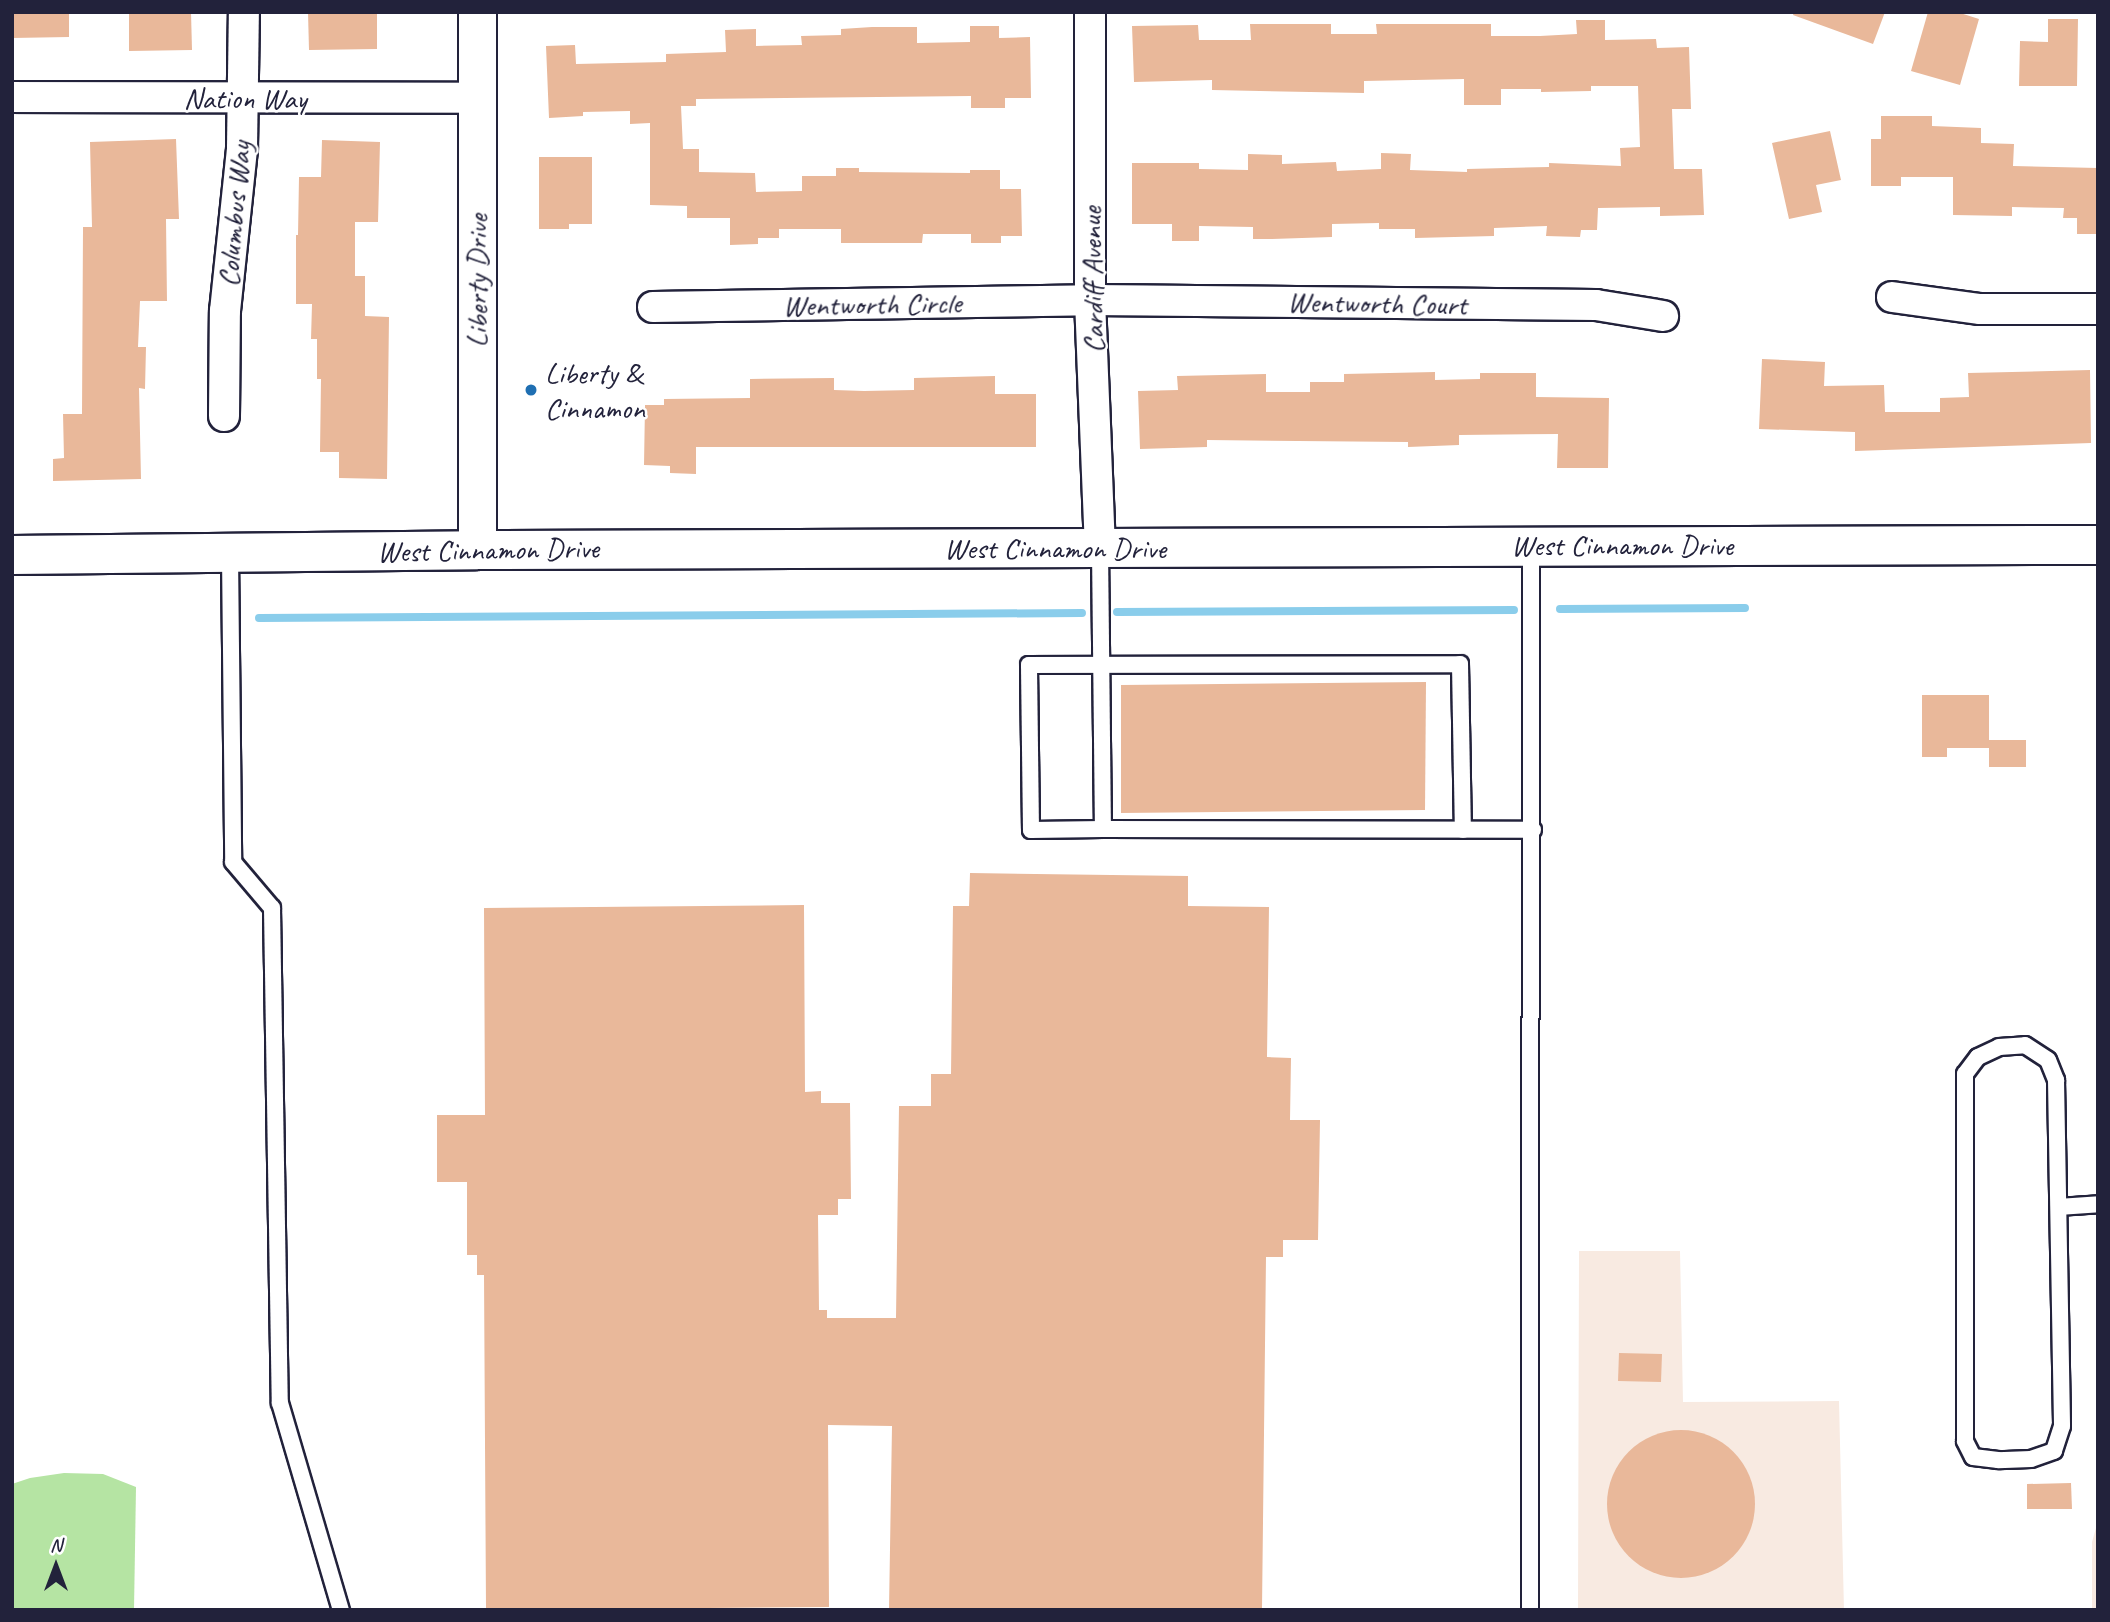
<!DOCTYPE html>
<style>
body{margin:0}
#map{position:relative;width:2110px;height:1622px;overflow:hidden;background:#fff;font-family:Caveat,sans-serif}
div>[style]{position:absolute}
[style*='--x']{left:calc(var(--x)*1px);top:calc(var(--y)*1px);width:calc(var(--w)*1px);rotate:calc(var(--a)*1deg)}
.built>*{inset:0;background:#f8eae1}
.green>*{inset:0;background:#b5e4a3}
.stream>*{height:8px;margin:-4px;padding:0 4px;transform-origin:4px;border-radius:4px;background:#8acdeb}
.building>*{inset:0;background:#e9b89a}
.round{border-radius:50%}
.roads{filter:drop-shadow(2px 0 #22223b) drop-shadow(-2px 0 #22223b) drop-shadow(0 2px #22223b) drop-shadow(0 -2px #22223b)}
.service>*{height:16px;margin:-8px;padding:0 8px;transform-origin:8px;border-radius:8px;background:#fff}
.minor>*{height:30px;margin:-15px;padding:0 15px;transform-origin:15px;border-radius:15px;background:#fff}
.tertiary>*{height:37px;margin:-18.5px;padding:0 18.5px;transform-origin:18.5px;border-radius:18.5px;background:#fff}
.secondary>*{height:38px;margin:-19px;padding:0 19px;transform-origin:19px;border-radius:19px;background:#fff}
.dots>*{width:19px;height:19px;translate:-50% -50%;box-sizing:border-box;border:4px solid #fff;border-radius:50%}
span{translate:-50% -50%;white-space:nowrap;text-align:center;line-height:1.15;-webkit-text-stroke:5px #fff;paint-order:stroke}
.street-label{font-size:30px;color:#22223b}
.poi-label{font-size:30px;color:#22223b}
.left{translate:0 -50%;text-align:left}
.frame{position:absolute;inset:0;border:14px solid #22223b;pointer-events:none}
.north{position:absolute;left:21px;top:1531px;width:70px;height:70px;-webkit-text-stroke:5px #fff;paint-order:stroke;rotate:0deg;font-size:19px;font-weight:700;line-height:28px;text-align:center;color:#22223b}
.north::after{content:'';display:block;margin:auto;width:24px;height:32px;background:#22223b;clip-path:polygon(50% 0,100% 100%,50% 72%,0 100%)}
</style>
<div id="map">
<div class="built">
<i style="clip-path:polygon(1579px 1251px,1680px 1251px,1683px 1402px,1839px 1401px,1844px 1610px,1578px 1610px)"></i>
<i style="clip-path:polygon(2098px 1521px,2098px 1610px,2092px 1610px,2092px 1542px)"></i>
</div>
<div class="green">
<i style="clip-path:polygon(64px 1473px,103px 1474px,136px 1487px,134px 1610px,12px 1610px,12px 1484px,30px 1478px)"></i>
</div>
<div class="stream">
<i style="--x:1560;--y:609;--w:185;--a:-0.3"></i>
<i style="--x:1117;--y:612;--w:397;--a:-0.3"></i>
<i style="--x:259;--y:618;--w:823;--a:-0.35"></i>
</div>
<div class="building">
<i style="clip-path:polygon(12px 12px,69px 12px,69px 37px,12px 38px)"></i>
<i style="clip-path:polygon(129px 12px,191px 12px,192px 50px,129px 51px)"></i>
<i style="clip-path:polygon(308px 12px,377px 12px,377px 49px,309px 50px)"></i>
<i style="clip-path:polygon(1794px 12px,1885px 12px,1873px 44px,1793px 15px)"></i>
<i style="clip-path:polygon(1928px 12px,1957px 12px,1979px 19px,1960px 85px,1911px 71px)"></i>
<i style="clip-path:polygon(2048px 19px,2078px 19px,2077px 86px,2019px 86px,2020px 41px,2048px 42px)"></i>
<i style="clip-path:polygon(1576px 20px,1605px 20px,1605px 40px,1656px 39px,1657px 48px,1689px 47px,1691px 109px,1672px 109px,1674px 169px,1702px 169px,1704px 215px,1660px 216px,1660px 207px,1598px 208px,1597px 230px,1581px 230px,1580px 237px,1546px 236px,1547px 226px,1494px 228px,1494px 236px,1415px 238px,1415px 229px,1379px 229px,1379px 223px,1332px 224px,1332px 237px,1272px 239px,1253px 239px,1253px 227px,1199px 226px,1199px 241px,1172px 241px,1172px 224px,1132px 224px,1132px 163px,1199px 163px,1199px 169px,1248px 170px,1248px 154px,1282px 155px,1282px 164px,1336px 162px,1337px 171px,1381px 169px,1381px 153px,1411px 154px,1410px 170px,1467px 172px,1467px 169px,1549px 167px,1549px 163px,1621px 166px,1620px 148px,1640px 147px,1638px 86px,1591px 86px,1591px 91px,1541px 92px,1541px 89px,1501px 89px,1501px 105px,1464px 105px,1464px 79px,1364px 81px,1364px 93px,1212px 90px,1212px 80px,1134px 82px,1132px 26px,1198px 25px,1199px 40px,1251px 40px,1250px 24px,1331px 24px,1331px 34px,1377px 34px,1376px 24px,1491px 24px,1491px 36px,1540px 36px,1577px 34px)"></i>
<i style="clip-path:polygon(970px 26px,999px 26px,999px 38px,1030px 37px,1031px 98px,1005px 98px,1005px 108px,971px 108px,971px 96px,696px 99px,696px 106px,681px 106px,683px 149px,699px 149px,699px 172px,755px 173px,756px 192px,802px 191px,802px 176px,836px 176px,836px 168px,859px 168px,859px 172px,970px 173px,970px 170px,1000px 170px,1000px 189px,1021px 189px,1022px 236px,1001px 236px,1001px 243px,971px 243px,971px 234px,923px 234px,922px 243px,841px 243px,841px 229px,779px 229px,779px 238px,758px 238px,758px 244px,730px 245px,730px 218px,687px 218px,687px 206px,650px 205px,650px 123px,630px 124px,630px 111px,583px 112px,583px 116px,549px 118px,546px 46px,575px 45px,576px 64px,666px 62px,666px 54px,726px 52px,725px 30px,756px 29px,756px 46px,802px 45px,801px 36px,841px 35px,841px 29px,872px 27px,917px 27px,917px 43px,970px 42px)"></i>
<i style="clip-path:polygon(1881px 116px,1932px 116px,1932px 126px,1981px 128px,1981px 143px,2014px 144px,2013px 166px,2098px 168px,2098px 234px,2077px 234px,2077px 218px,2063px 218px,2064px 208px,2012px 207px,2012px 216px,1953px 215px,1953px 177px,1901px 177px,1901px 186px,1871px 186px,1871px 139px,1881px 139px)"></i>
<i style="clip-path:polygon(1830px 131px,1841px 180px,1816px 185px,1822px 212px,1789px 219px,1772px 143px)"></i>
<i style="clip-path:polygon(176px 139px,179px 219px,166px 219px,167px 301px,140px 301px,138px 347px,146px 347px,145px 389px,139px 388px,141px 479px,53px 481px,53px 459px,64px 458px,63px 414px,82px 414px,83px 227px,92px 227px,90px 142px)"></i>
<i style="clip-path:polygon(322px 140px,380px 142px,378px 222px,355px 222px,355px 276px,365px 276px,365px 316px,389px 317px,387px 479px,339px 478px,339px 452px,320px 452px,321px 379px,317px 379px,317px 339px,311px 339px,312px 304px,296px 304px,296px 235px,298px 235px,299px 177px,321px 177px)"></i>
<i style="clip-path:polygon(539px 157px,592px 157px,592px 224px,569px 224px,569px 229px,539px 229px)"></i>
<i style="clip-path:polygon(1762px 359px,1825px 362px,1824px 386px,1884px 385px,1885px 412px,1940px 412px,1940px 398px,1969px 397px,1968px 373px,2090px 370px,2091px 443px,1855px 451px,1855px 432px,1759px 429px)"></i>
<i style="clip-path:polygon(1435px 372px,1435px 380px,1480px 379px,1480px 373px,1536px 373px,1536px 397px,1609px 398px,1608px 468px,1557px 468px,1558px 434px,1459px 435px,1459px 445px,1408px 447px,1408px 442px,1207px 440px,1207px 447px,1140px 449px,1138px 391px,1178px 390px,1177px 376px,1266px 374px,1266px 392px,1310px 392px,1310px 382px,1344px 382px,1344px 374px)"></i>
<i style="clip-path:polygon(995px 376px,995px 394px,1036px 394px,1036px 447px,696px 447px,696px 474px,670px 473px,670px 466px,644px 465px,645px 405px,664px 405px,664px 399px,750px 398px,750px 379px,834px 378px,834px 390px,864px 391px,914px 390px,914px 378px)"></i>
<i style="clip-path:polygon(1426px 682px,1425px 810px,1121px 813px,1121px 685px)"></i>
<i style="clip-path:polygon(1922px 695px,1989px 695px,1989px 740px,2026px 740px,2026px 767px,1989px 767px,1989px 748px,1947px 748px,1947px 757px,1922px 757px)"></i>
<i style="clip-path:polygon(970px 873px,1188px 876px,1188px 906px,1269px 907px,1267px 1057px,1291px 1058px,1290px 1120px,1320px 1120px,1318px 1240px,1283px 1240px,1283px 1257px,1266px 1257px,1262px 1610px,889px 1610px,892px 1426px,828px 1425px,829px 1607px,486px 1610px,484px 1275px,477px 1275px,477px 1255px,467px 1255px,467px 1182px,437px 1182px,437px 1115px,485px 1115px,484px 908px,804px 905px,805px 1092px,821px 1091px,821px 1103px,850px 1103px,851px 1199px,838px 1199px,838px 1215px,818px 1215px,819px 1310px,827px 1310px,827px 1318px,896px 1318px,899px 1106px,931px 1106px,931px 1074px,951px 1074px,953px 906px,969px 906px)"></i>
<i style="clip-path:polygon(1619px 1353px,1662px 1354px,1661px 1382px,1618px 1381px)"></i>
<i class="round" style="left:1607px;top:1430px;width:148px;height:148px"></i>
<i style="clip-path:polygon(2071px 1483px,2072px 1509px,2027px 1509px,2027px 1484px)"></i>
</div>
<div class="roads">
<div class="service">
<i style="--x:1100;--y:548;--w:281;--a:89.4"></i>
<i style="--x:1103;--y:829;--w:430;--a:0.1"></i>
<i style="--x:230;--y:554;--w:308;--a:89.4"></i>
<i style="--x:233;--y:862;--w:60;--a:49.7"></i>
<i style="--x:272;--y:908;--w:495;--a:89.1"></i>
<i style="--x:280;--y:1403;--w:216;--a:73.6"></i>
<i style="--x:1103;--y:829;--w:72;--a:179.2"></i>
<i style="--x:1031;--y:830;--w:165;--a:-90.7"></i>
<i style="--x:1029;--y:665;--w:431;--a:-0.1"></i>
<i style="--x:1460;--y:664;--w:166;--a:89"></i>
<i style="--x:2025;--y:1045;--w:27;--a:33"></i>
<i style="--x:2048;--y:1060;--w:22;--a:68"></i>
<i style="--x:2056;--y:1080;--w:346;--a:89"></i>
<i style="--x:2062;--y:1426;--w:26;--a:108"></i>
<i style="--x:2054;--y:1451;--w:24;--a:161"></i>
<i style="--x:2031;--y:1459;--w:33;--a:178"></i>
<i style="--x:1998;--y:1460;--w:25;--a:-173"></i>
<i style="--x:1973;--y:1457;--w:18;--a:-117"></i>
<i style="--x:1965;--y:1441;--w:367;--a:-90"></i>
<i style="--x:1965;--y:1074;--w:21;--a:-53"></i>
<i style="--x:1978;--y:1057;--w:23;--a:-25"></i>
<i style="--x:1999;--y:1047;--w:26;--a:-4"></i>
<i style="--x:2059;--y:1207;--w:39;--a:-4"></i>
<i style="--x:1530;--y:1610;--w:1063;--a:-89.95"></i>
</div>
<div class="minor">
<i style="--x:1090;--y:12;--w:288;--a:90"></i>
<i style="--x:1090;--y:300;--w:248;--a:87.7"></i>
<i style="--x:12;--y:97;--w:465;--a:0.1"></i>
<i style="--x:1892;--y:297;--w:89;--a:7.8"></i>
<i style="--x:1980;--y:309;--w:118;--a:0"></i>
<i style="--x:653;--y:307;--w:437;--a:-0.9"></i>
<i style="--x:1090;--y:300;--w:506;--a:0.57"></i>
<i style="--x:1596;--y:305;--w:68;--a:9.3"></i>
<i style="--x:224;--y:416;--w:105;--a:-89.5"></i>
<i style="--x:225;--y:311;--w:164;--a:-84"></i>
<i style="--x:242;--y:148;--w:136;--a:-89.2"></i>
</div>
<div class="tertiary">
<i style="--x:477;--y:550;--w:538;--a:-90"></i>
</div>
<div class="secondary">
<i style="--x:12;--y:555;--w:465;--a:-0.6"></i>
<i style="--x:477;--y:550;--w:1621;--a:-0.18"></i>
</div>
</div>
<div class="dots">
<i style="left:531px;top:390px;background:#1f6fb2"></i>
</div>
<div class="street-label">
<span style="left:245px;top:98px">Nation Way</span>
<span style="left:234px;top:214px;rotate:-85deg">Columbus Way</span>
<span style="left:1092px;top:280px;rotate:-91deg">Cardiff Avenue</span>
<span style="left:477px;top:281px;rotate:-90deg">Liberty Drive</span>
<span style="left:1377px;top:303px;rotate:1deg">Wentworth Court</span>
<span style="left:872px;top:304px;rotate:-1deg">Wentworth Circle</span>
<span style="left:1622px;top:545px">West Cinnamon Drive</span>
<span style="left:1055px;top:548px">West Cinnamon Drive</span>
<span style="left:488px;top:550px;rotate:-1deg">West Cinnamon Drive</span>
</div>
<div class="poi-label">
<span class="left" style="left:545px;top:390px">Liberty &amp;<br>Cinnamon</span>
</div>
<div class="frame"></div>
<div class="north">N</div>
</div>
